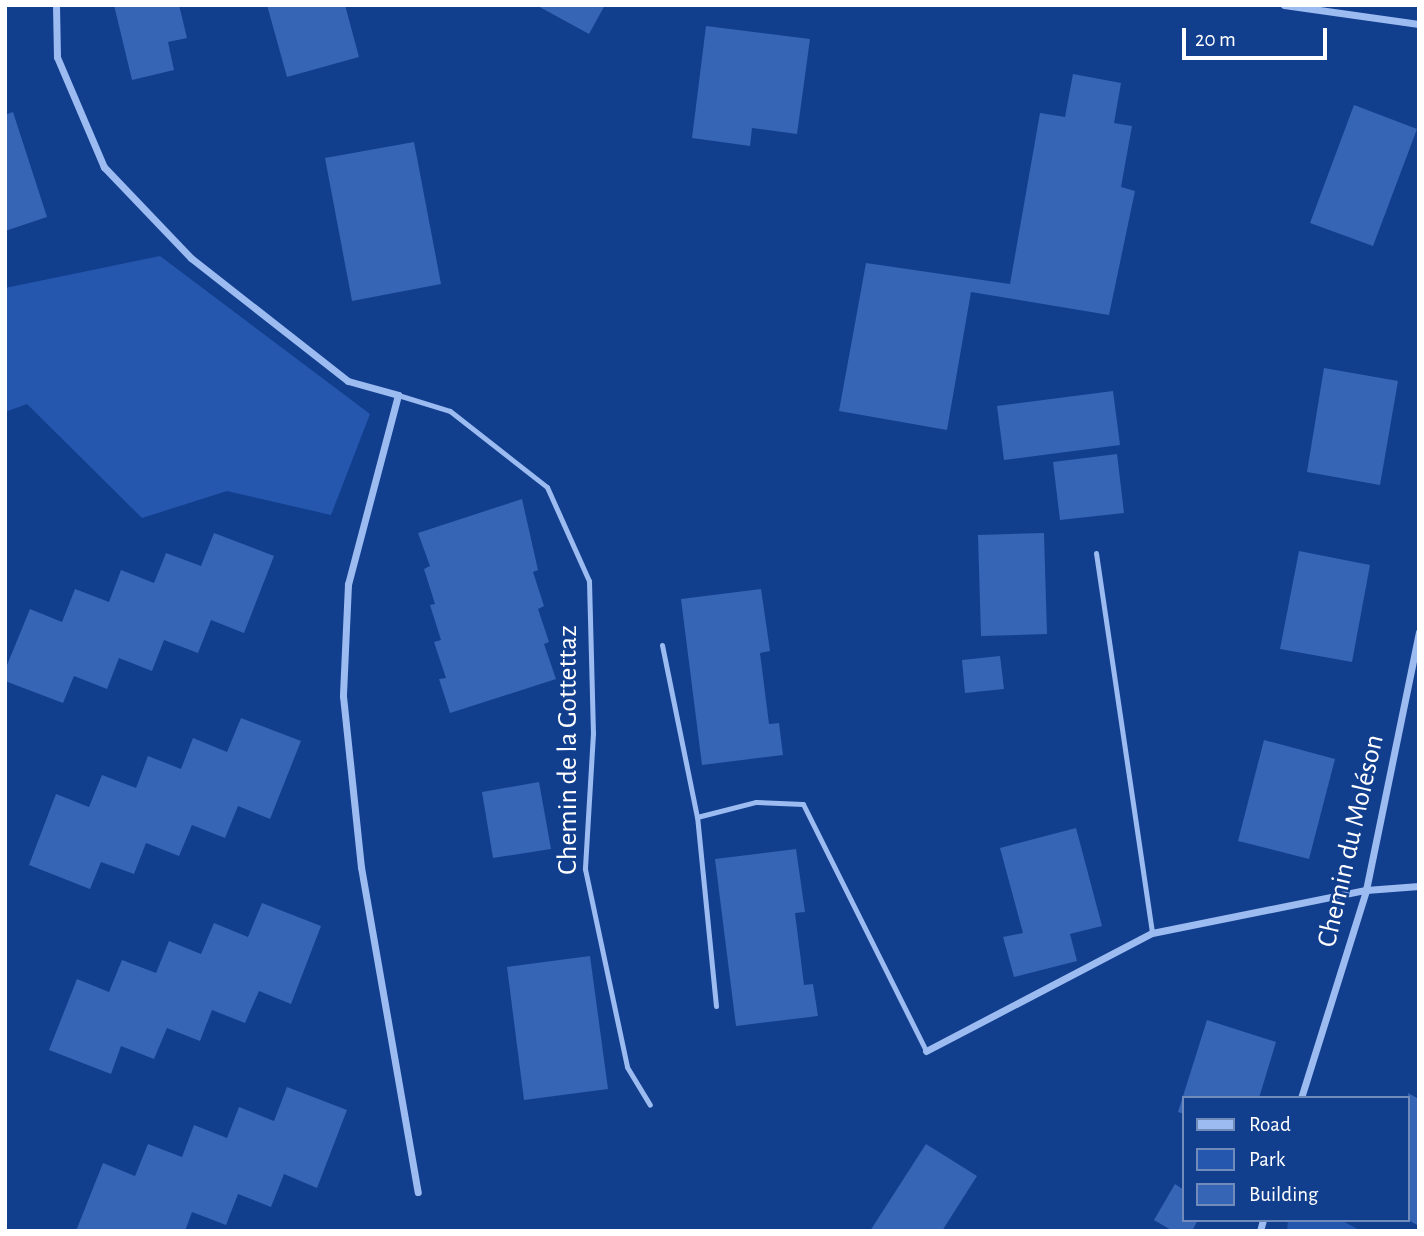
<!DOCTYPE html>
<meta charset="utf-8">
<style>
body{margin:0}
#map{position:relative;width:1424px;height:1236px;overflow:hidden;background:#123e8e;font-family:"Alegreya Sans",sans-serif}
div>[style]{position:absolute}
[style*='--x']{left:calc(var(--x)*1px);top:calc(var(--y)*1px);width:calc(var(--w)*1px);rotate:calc(var(--a)*1deg)}
.green>*{inset:0;background:#2457ad}
.building>*{inset:0;background:#3665b5}
.service>*{height:5px;margin:-2.5px;padding:0 2.5px;transform-origin:2.5px;border-radius:2.5px;background:#9cbcf1}
.minor>*{height:7px;margin:-3.5px;padding:0 3.5px;transform-origin:3.5px;border-radius:3.5px;background:#9cbcf1}
span{translate:-50% -50%;white-space:nowrap;text-align:center;line-height:1.15;-webkit-text-stroke:5px #123e8e;paint-order:stroke}
.street-label{font-size:28px;color:#fff}
.frame{position:absolute;inset:0;border:7px solid #fff;pointer-events:none}
.legend{position:absolute;left:1182px;top:1096px;width:228px;height:126px;box-sizing:border-box;background:#123e8e;border:2px solid #718bbb;margin:0;padding:9px 12px;list-style:none;font-size:21px;color:#fff}
.legend li{display:flex;align-items:center;gap:14px;height:35px}
.legend b{width:35px;border:2px solid #718bbb}
.scale{position:absolute;left:1182px;top:28px;width:145px;height:32px;box-sizing:border-box;border:4px solid #fff;border-top:0;padding-left:9px;font-size:21px;line-height:24px;white-space:nowrap;color:#fff;-webkit-text-stroke:5px #123e8e;paint-order:stroke}
</style>
<div id="map">
<div class="green">
<i style="clip-path:polygon(160px 256px,370px 414px,331px 515px,227px 491px,142px 518px,27px 404px,5px 412px,5px 288px)"></i>
<i style="clip-path:polygon(1288px 1220px,1341px 1220px,1361px 1231px,1287px 1231px)"></i>
</div>
<div class="building">
<i style="clip-path:polygon(114px 5px,179px 5px,187px 38px,168px 42px,174px 70px,132px 80px)"></i>
<i style="clip-path:polygon(267px 5px,345px 5px,359px 57px,287px 77px)"></i>
<i style="clip-path:polygon(536px 5px,605px 5px,589px 34px)"></i>
<i style="clip-path:polygon(706px 26px,810px 39px,797px 134px,752px 128px,750px 146px,692px 138px)"></i>
<i style="clip-path:polygon(1073px 74px,1121px 83px,1114px 123px,1132px 126px,1121px 187px,1135px 191px,1109px 315px,971px 292px,947px 430px,839px 411px,866px 263px,1010px 284px,1040px 113px,1065px 117px)"></i>
<i style="clip-path:polygon(1354px 105px,1417px 129px,1373px 246px,1310px 223px)"></i>
<i style="clip-path:polygon(13px 112px,47px 217px,5px 231px,5px 115px)"></i>
<i style="clip-path:polygon(414px 142px,441px 284px,352px 301px,325px 158px)"></i>
<i style="clip-path:polygon(1324px 368px,1398px 381px,1380px 485px,1307px 472px)"></i>
<i style="clip-path:polygon(1113px 391px,1120px 445px,1004px 460px,997px 406px)"></i>
<i style="clip-path:polygon(1117px 454px,1124px 513px,1060px 520px,1053px 462px)"></i>
<i style="clip-path:polygon(522px 499px,538px 570px,533px 572px,544px 606px,538px 609px,549px 642px,544px 644px,556px 679px,450px 713px,439px 679px,446px 678px,434px 642px,441px 640px,430px 605px,435px 604px,424px 569px,430px 566px,418px 533px)"></i>
<i style="clip-path:polygon(214px 533px,274px 556px,244px 633px,211px 620px,198px 653px,164px 640px,152px 671px,119px 658px,107px 689px,74px 676px,63px 703px,5px 681px,5px 670px,30px 609px,62px 622px,75px 589px,109px 602px,121px 570px,154px 583px,166px 553px,201px 566px)"></i>
<i style="clip-path:polygon(1044px 533px,1047px 634px,981px 636px,978px 535px)"></i>
<i style="clip-path:polygon(1299px 551px,1370px 565px,1352px 662px,1280px 649px)"></i>
<i style="clip-path:polygon(761px 589px,770px 651px,760px 653px,769px 724px,779px 723px,783px 755px,702px 765px,681px 599px)"></i>
<i style="clip-path:polygon(1000px 656px,1004px 689px,965px 693px,962px 660px)"></i>
<i style="clip-path:polygon(241px 718px,301px 741px,270px 819px,238px 806px,225px 838px,192px 825px,179px 856px,146px 843px,134px 874px,101px 862px,90px 889px,29px 865px,56px 794px,89px 807px,102px 775px,136px 788px,148px 756px,181px 769px,193px 738px,227px 752px)"></i>
<i style="clip-path:polygon(1264px 740px,1335px 759px,1309px 859px,1238px 841px)"></i>
<i style="clip-path:polygon(539px 782px,551px 849px,493px 858px,482px 792px)"></i>
<i style="clip-path:polygon(1076px 828px,1102px 926px,1070px 934px,1077px 961px,1014px 977px,1003px 937px,1023px 933px,1000px 848px)"></i>
<i style="clip-path:polygon(796px 849px,805px 912px,795px 913px,804px 985px,813px 984px,818px 1016px,736px 1026px,715px 859px)"></i>
<i style="clip-path:polygon(262px 903px,321px 926px,291px 1004px,259px 991px,245px 1023px,212px 1010px,200px 1041px,167px 1028px,154px 1059px,121px 1046px,111px 1074px,49px 1050px,77px 979px,109px 992px,122px 960px,156px 973px,169px 941px,201px 954px,214px 923px,248px 937px)"></i>
<i style="clip-path:polygon(590px 956px,608px 1089px,524px 1100px,507px 967px)"></i>
<i style="clip-path:polygon(1207px 1020px,1276px 1042px,1259px 1098px,1184px 1098px,1184px 1114px,1178px 1112px)"></i>
<i style="clip-path:polygon(287px 1087px,347px 1110px,317px 1188px,284px 1174px,271px 1207px,238px 1194px,226px 1225px,192px 1212px,185px 1231px,76px 1231px,103px 1163px,135px 1176px,148px 1144px,182px 1157px,194px 1125px,227px 1138px,239px 1107px,274px 1121px)"></i>
<i style="clip-path:polygon(1408px 1093px,1419px 1099px,1419px 1226px,1408px 1220px)"></i>
<i style="clip-path:polygon(926px 1144px,977px 1176px,942px 1231px,870px 1231px)"></i>
<i style="clip-path:polygon(1175px 1184px,1184px 1190px,1184px 1220px,1198px 1220px,1192px 1231px,1173px 1231px,1154px 1220px)"></i>
</div>
<div class="service">
<i style="--x:398;--y:395;--w:54;--a:17.1"></i>
<i style="--x:450;--y:411;--w:123;--a:38.1"></i>
<i style="--x:547;--y:487;--w:103;--a:65.9"></i>
<i style="--x:589;--y:581;--w:152;--a:88.5"></i>
<i style="--x:593;--y:733;--w:136;--a:93.4"></i>
<i style="--x:585;--y:869;--w:202;--a:78"></i>
<i style="--x:627;--y:1067;--w:44;--a:58.8"></i>
<i style="--x:1096;--y:553;--w:384;--a:81.6"></i>
<i style="--x:662;--y:645;--w:176;--a:78.5"></i>
<i style="--x:716;--y:1006;--w:190;--a:-95.7"></i>
<i style="--x:697;--y:817;--w:61;--a:-14.3"></i>
<i style="--x:756;--y:802;--w:47;--a:2.4"></i>
<i style="--x:803;--y:804;--w:276;--a:63.5"></i>
</div>
<div class="minor">
<i style="--x:56;--y:5;--w:52;--a:88.9"></i>
<i style="--x:57;--y:57;--w:120;--a:66.9"></i>
<i style="--x:104;--y:167;--w:126;--a:46.3"></i>
<i style="--x:191;--y:258;--w:199;--a:38.1"></i>
<i style="--x:348;--y:381;--w:52;--a:15.6"></i>
<i style="--x:398;--y:395;--w:196;--a:104.8"></i>
<i style="--x:348;--y:584;--w:112;--a:92.6"></i>
<i style="--x:343;--y:696;--w:172;--a:84"></i>
<i style="--x:361;--y:867;--w:330;--a:80.1"></i>
<i style="--x:1284;--y:5;--w:136;--a:8"></i>
<i style="--x:926;--y:1051;--w:255;--a:-27.6"></i>
<i style="--x:1152;--y:933;--w:218;--a:-11.4"></i>
<i style="--x:1366;--y:890;--w:53;--a:-4.3"></i>
<i style="--x:1301;--y:1098;--w:218;--a:-72.6"></i>
<i style="--x:1366;--y:890;--w:263;--a:-78.4"></i>
<i style="--x:1260;--y:1231;--w:11;--a:-75"></i>
</div>
<div class="street-label">
<span style="left:568px;top:750px;rotate:-90deg">Chemin de la Gottettaz</span>
<span style="left:1351px;top:841px;rotate:-77deg">Chemin du Moléson</span>
</div>
<div class="frame"></div>
<ul class="legend">
<li><b style="height:9px;background:#9cbcf1"></b>Road</li>
<li><b style="height:19px;background:#2457ad"></b>Park</li>
<li><b style="height:19px;background:#3665b5"></b>Building</li>
</ul>
<div class="scale">20 m</div>
</div>
